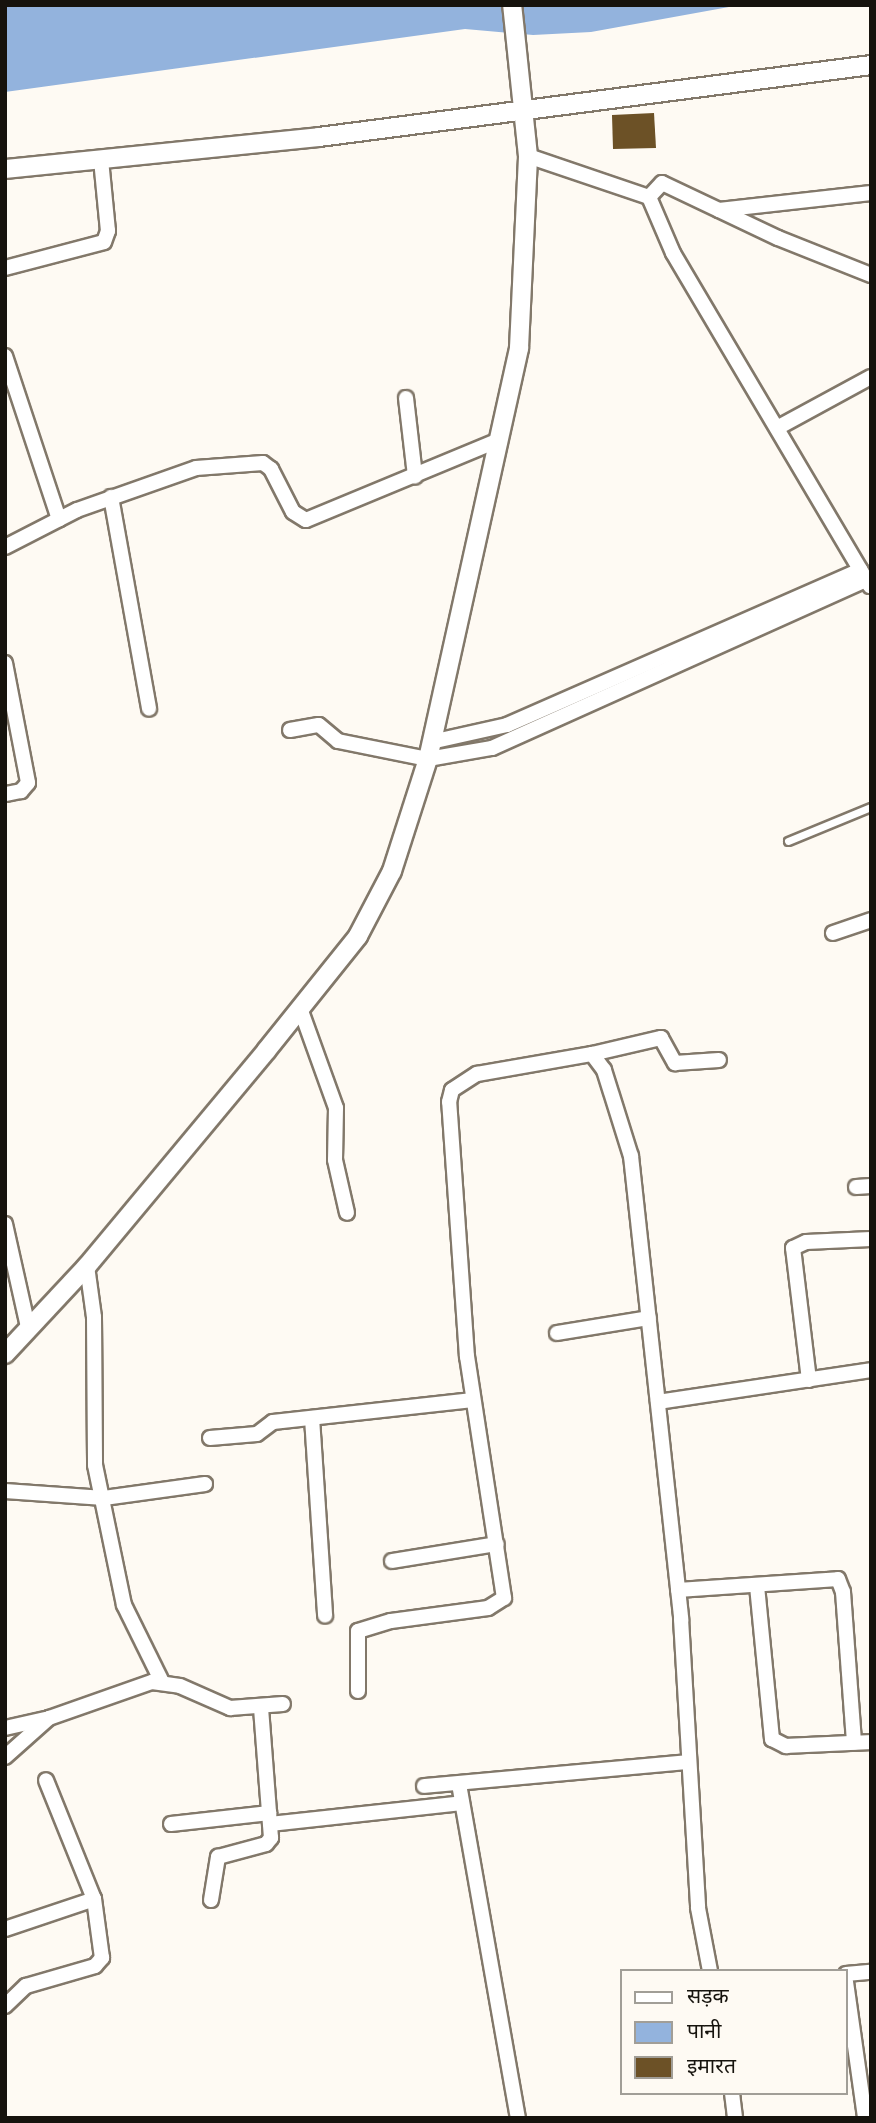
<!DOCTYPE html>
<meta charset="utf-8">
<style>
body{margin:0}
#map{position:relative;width:876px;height:2123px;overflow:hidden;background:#fefaf3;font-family:"Asap Condensed","Noto Sans Devanagari",sans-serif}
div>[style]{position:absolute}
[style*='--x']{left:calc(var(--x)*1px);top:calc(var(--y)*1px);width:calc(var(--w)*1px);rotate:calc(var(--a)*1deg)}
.water>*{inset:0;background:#93b3dd}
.building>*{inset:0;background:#6c5126}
.roads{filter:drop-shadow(2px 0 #82786a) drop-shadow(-2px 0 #82786a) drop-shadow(0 2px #82786a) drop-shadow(0 -2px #82786a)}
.service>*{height:7px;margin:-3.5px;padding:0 3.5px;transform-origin:3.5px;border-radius:3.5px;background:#fff}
.minor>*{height:14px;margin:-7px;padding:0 7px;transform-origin:7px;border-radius:7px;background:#fff}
.tertiary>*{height:18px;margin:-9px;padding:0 9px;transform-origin:9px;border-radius:9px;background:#fff}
span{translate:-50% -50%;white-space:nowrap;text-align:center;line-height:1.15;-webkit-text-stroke:7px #fefaf3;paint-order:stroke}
.frame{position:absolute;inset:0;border:7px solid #16130d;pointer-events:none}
.legend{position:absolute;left:620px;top:1969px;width:228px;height:126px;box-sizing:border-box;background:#fefaf3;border:2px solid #a19e97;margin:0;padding:9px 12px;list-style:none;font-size:21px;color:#16130d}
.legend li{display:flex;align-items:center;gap:14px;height:35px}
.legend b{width:35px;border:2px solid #a19e97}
</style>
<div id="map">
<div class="water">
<i style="clip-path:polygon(5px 5px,740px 5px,591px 32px,533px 35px,465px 29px,5px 92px)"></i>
</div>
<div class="building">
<i style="clip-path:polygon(654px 113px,656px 148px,613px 149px,612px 115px)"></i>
</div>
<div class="roads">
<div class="service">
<i style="--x:788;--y:841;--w:90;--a:-22.3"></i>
</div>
<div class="minor">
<i style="--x:528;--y:156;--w:128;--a:18.7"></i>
<i style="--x:649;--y:197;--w:61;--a:66.8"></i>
<i style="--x:673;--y:253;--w:387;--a:59.4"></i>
<i style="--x:649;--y:197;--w:19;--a:-47"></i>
<i style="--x:662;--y:183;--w:128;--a:25.4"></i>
<i style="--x:778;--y:238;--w:100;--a:21.7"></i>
<i style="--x:719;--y:210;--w:153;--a:-6.4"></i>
<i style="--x:5;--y:268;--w:102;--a:-14.7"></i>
<i style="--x:104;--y:242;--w:12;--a:-70"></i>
<i style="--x:108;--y:231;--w:72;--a:-95.6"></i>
<i style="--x:5;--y:356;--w:172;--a:71.7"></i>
<i style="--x:406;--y:398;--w:79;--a:83.4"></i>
<i style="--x:777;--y:428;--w:107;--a:-28.5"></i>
<i style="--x:111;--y:497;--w:215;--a:79.8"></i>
<i style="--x:5;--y:547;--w:81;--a:-27.2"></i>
<i style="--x:77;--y:510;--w:126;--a:-19.4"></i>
<i style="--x:196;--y:468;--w:67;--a:-4.3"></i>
<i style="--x:263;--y:463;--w:10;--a:37"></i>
<i style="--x:271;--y:469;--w:48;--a:62.9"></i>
<i style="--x:293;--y:512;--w:15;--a:32"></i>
<i style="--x:306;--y:520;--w:207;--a:-22.5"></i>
<i style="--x:5;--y:663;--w:122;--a:79.1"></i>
<i style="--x:28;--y:783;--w:11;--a:131"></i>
<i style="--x:21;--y:791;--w:16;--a:169"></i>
<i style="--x:290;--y:730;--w:29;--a:-10"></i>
<i style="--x:319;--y:725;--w:25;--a:40"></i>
<i style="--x:338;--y:741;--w:92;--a:11.3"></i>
<i style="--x:428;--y:759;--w:65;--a:-9.8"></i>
<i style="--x:492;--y:748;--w:415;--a:-24.2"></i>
<i style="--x:431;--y:742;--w:78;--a:-12.6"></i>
<i style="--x:507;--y:725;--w:386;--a:-23.7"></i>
<i style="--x:833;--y:933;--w:40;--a:-18.9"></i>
<i style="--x:300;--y:1008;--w:106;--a:70.2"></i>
<i style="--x:336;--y:1108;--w:52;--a:91.1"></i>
<i style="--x:335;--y:1160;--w:54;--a:77.2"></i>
<i style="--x:592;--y:1054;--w:71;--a:-13.1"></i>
<i style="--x:661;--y:1038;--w:29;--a:61"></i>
<i style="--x:675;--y:1063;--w:44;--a:-3.9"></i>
<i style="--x:856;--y:1187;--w:15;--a:-4"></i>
<i style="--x:5;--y:1224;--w:106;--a:77.4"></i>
<i style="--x:87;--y:1266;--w:51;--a:82.2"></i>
<i style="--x:94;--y:1317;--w:148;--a:89.6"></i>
<i style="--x:95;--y:1465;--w:143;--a:78.3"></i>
<i style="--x:124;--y:1605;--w:86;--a:63.7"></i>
<i style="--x:557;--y:1333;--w:93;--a:-9.3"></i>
<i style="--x:809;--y:1380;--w:133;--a:-96.9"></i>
<i style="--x:793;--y:1248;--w:14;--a:-25"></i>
<i style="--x:806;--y:1242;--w:65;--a:-2.6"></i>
<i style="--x:658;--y:1402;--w:215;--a:-8.5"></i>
<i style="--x:312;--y:1418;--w:198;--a:86.2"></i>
<i style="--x:210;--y:1438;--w:47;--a:-4.9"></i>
<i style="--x:257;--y:1434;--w:20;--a:-37"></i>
<i style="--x:273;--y:1422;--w:201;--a:-6.3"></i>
<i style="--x:5;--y:1491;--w:99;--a:4"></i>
<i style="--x:104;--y:1498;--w:102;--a:-7.9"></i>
<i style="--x:392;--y:1561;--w:106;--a:-9.2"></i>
<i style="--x:757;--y:1586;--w:154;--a:84.4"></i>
<i style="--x:772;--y:1739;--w:16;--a:27"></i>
<i style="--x:786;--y:1746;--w:85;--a:-2.7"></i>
<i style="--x:678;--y:1590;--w:160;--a:-3.9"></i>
<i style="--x:838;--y:1579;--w:14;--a:69"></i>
<i style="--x:843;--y:1592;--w:151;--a:85.8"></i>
<i style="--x:358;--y:1691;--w:60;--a:-90"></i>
<i style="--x:358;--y:1631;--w:34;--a:-17"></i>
<i style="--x:391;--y:1621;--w:98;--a:-7.6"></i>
<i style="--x:488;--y:1608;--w:19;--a:-32"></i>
<i style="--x:504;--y:1598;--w:244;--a:-98.7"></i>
<i style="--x:467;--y:1357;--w:256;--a:-94"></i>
<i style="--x:449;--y:1102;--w:12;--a:-76"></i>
<i style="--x:452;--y:1090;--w:30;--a:-33"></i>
<i style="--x:477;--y:1074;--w:117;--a:-9.9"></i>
<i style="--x:592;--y:1054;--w:20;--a:53"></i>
<i style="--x:604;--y:1070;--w:90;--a:72.6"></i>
<i style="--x:631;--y:1156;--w:466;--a:83.8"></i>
<i style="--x:681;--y:1619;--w:289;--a:86.6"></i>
<i style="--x:698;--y:1908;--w:64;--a:79.2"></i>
<i style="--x:5;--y:1728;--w:41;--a:-12.7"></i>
<i style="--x:5;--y:1757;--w:59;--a:-41.6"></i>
<i style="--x:49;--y:1718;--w:109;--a:-19.3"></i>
<i style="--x:152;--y:1682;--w:28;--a:8"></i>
<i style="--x:180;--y:1686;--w:55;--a:23.7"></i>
<i style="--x:230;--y:1708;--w:53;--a:-4.3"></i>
<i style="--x:459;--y:1784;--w:339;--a:80"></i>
<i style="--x:424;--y:1786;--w:265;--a:-5.2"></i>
<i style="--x:171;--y:1824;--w:99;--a:-6.4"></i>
<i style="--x:270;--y:1824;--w:193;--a:-6.2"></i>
<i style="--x:211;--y:1900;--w:44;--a:-80.8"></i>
<i style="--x:218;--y:1857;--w:50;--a:-15.2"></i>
<i style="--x:266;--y:1844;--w:8;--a:-50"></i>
<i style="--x:271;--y:1838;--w:130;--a:-94.4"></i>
<i style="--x:5;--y:1929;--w:94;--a:-18.6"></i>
<i style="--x:846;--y:1974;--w:25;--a:-5"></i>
<i style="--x:846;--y:1982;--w:137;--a:82"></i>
<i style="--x:5;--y:2006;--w:29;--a:-44"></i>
<i style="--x:26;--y:1986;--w:72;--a:-16.2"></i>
<i style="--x:95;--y:1966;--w:11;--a:-49"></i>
<i style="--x:102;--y:1958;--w:60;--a:-97.7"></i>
<i style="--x:94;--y:1899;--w:128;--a:-112"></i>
<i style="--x:732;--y:2093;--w:25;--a:83"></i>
</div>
<div class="tertiary">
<i style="--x:5;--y:169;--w:316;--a:-5.8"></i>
<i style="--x:319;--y:137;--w:557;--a:-7.43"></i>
<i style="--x:5;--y:1354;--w:120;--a:-47"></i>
<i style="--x:87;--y:1266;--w:280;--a:-50.2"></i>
<i style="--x:266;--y:1051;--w:147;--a:-51.3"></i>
<i style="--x:358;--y:936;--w:73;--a:-62.4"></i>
<i style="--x:392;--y:871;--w:118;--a:-72.2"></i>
<i style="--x:428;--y:759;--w:421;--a:-77.5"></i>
<i style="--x:519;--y:348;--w:192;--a:-87.3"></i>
<i style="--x:528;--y:156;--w:152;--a:-96"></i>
</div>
</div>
<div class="frame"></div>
<ul class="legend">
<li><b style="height:9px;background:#fff"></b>सड़क</li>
<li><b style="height:19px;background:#93b3dd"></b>पानी</li>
<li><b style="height:19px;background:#6c5126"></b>इमारत</li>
</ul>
</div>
